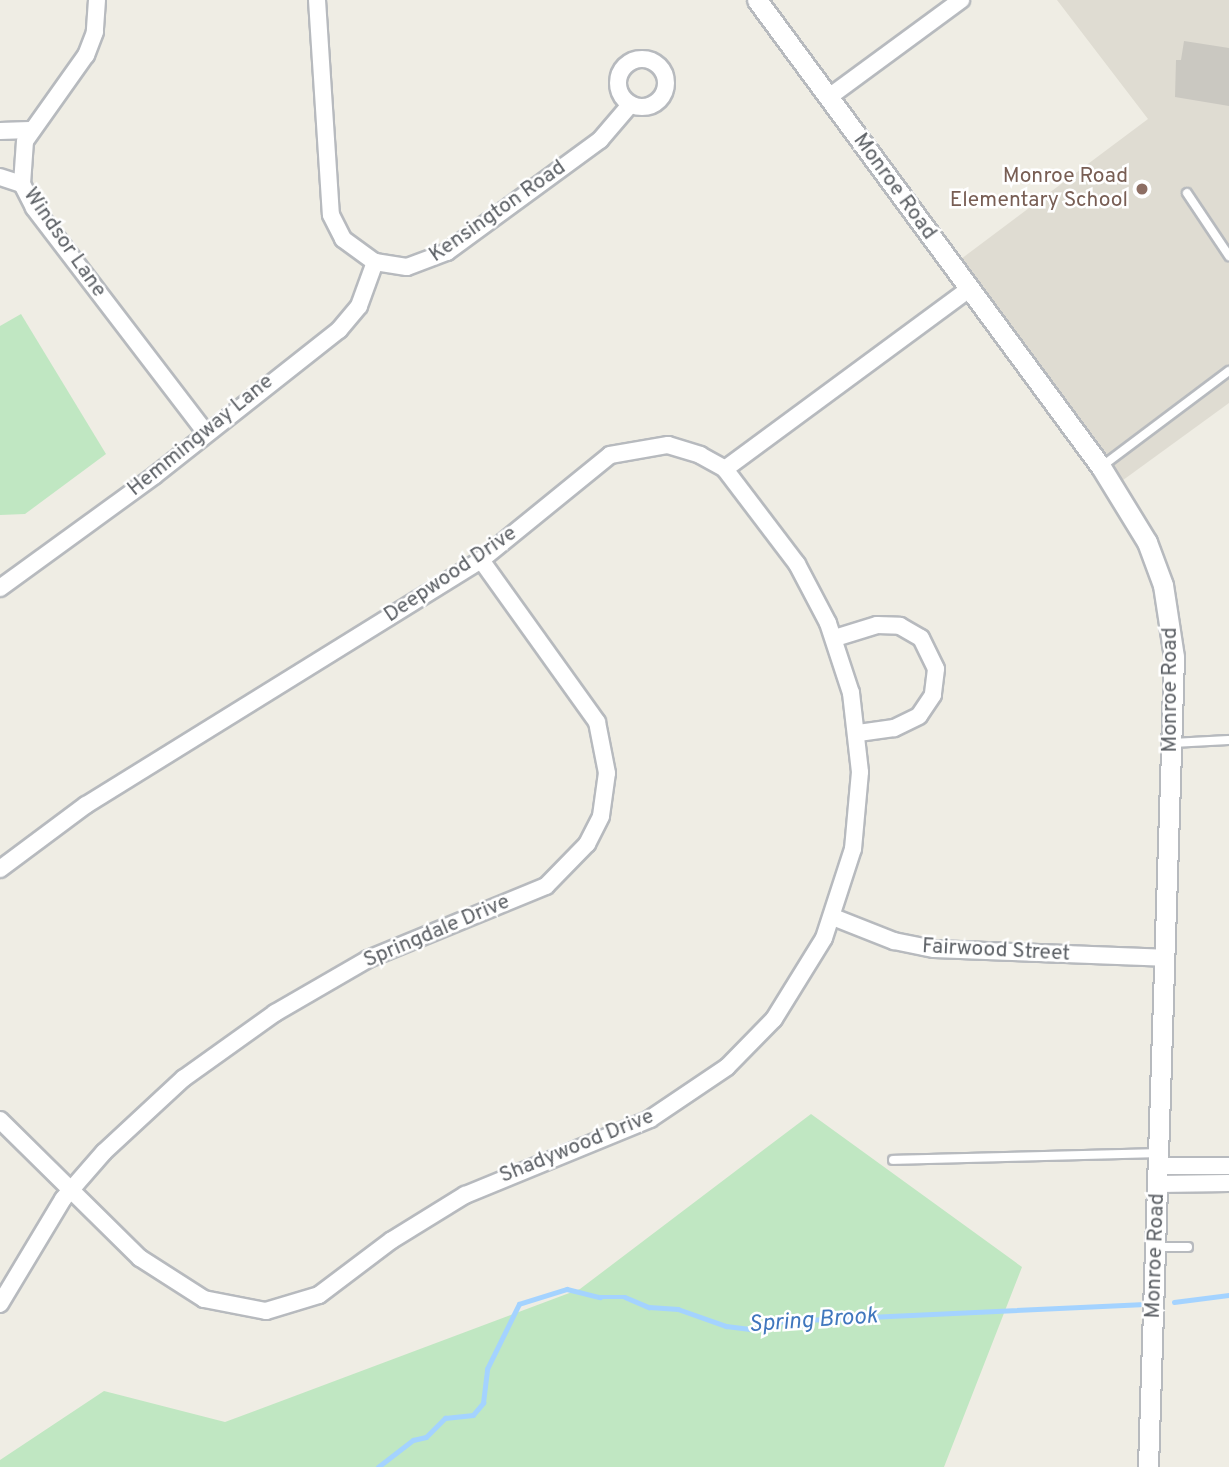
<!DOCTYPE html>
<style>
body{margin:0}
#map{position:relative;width:1229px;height:1467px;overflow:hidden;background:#efede4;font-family:Overpass,sans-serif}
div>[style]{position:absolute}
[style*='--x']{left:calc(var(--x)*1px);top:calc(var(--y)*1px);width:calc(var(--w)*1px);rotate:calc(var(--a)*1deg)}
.education>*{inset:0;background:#dfdcd2}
.green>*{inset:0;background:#c0e7c2}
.stream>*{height:4.5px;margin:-2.25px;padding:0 2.25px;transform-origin:2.25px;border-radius:2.25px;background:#a4d3ff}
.building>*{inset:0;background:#cac8c1}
.roads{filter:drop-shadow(2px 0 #b7babe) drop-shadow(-2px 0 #b7babe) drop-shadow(0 2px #b7babe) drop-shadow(0 -2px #b7babe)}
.service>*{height:8px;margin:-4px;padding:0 4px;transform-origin:4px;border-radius:4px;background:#fff}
.minor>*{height:16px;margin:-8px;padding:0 8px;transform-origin:8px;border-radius:8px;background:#fff}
.minor>.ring{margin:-8px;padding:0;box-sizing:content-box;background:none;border:16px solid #fff;border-radius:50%}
.tertiary>*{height:19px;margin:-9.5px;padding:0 9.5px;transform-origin:9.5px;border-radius:9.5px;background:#fff}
.dots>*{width:19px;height:19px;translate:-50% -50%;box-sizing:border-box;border:4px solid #fff;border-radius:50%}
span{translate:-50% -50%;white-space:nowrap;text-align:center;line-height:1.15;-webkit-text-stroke:5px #fff;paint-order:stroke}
.education-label{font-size:21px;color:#785e54}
.right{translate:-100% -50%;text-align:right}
.street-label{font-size:21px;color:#5c6065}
.water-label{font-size:23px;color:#4077bd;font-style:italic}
</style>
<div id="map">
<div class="education">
<i style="clip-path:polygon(1057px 0,1229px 0,1229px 403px,1119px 483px,961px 259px,1148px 119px)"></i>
</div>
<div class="green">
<i style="clip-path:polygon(21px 314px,106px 454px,25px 514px,0 515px,0 326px)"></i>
<i style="clip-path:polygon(811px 1114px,1022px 1267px,944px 1467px,0 1467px,0 1460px,104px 1391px,225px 1422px,580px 1289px)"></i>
</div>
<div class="stream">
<i style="--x:1174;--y:1302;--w:55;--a:-7.3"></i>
<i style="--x:378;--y:1467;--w:44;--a:-37.6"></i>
<i style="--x:413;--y:1440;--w:13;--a:-13"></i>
<i style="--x:426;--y:1437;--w:27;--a:-45"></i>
<i style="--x:445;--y:1418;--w:28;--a:-6"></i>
<i style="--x:473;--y:1415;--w:16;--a:-50"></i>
<i style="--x:483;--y:1403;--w:34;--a:-83"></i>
<i style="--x:487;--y:1369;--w:72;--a:-63.8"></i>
<i style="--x:519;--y:1304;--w:50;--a:-17.4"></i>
<i style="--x:567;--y:1289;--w:34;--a:14"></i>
<i style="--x:600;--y:1297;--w:25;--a:0"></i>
<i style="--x:625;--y:1297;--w:26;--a:23"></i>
<i style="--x:649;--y:1307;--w:29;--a:4"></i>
<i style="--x:678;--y:1309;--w:51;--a:19.5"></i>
<i style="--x:726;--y:1326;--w:26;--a:7"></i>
<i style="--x:752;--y:1329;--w:33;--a:-14"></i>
<i style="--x:784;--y:1321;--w:356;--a:-2.7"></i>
</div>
<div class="building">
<i style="clip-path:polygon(1184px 41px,1229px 48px,1229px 106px,1175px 97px,1176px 60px,1181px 60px)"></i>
</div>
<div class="roads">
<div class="service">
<i style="--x:1187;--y:193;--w:76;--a:56.3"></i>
<i style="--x:1101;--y:467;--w:160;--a:-36.9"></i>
<i style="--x:1172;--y:743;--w:57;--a:-3"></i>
<i style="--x:893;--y:1160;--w:264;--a:-1.5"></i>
<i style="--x:1157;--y:1247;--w:31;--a:0"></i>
</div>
<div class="minor">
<i style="--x:97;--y:0;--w:32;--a:94"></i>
<i style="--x:95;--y:32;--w:25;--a:111"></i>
<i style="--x:86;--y:55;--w:105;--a:125.3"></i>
<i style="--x:25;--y:141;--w:43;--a:94"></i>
<i style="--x:22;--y:184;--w:27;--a:63"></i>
<i style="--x:34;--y:208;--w:283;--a:52.6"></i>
<i style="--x:317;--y:0;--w:215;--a:86.3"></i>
<i style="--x:331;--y:215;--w:27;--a:63"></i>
<i style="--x:343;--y:239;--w:39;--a:36"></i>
<i style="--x:375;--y:262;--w:32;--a:9"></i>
<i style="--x:407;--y:267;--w:43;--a:-20.6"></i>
<i style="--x:447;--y:252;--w:190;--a:-36.2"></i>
<i style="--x:600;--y:140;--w:46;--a:-49.4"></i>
<i class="ring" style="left:618px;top:59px;width:32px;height:32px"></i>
<i style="--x:829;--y:97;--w:164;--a:-36.3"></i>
<i style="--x:0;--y:131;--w:30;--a:-2"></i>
<i style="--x:0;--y:177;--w:23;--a:18"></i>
<i style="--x:0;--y:588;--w:190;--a:-36"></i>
<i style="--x:154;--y:476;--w:236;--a:-38.3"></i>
<i style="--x:339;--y:330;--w:31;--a:-50"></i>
<i style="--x:359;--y:306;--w:47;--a:-70"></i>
<i style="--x:835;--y:638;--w:44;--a:-17.2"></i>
<i style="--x:877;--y:625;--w:23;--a:2"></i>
<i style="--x:900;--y:626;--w:24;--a:30"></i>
<i style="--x:921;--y:638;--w:34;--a:64"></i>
<i style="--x:936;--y:669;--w:26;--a:97"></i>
<i style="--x:933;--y:695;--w:25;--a:124"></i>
<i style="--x:919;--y:716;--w:28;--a:154"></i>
<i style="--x:894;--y:728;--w:36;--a:172"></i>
<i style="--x:0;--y:869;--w:107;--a:-36.7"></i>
<i style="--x:86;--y:805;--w:465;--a:-31.8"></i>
<i style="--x:481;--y:560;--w:166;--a:-39.1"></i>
<i style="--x:610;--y:455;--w:59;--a:-9.8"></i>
<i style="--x:668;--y:445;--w:34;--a:17"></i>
<i style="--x:700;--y:455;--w:29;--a:29"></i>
<i style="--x:725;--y:469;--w:302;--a:-36.4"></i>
<i style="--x:833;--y:917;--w:66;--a:21.5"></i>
<i style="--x:894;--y:941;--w:41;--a:11.3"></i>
<i style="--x:934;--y:949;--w:230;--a:2.2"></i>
<i style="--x:0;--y:1120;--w:197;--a:44.6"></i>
<i style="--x:140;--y:1258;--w:76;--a:32.6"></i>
<i style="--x:204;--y:1299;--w:63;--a:11"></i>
<i style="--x:266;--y:1311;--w:55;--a:-16.8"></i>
<i style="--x:319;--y:1295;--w:91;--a:-37"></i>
<i style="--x:392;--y:1240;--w:86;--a:-31.7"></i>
<i style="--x:465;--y:1195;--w:200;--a:-22.3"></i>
<i style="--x:650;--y:1119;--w:93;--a:-34"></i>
<i style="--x:727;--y:1067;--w:67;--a:-45.6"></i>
<i style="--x:774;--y:1019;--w:95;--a:-58.3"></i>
<i style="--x:824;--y:938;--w:94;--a:-72"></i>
<i style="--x:853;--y:849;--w:77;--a:-84.8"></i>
<i style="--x:860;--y:772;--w:80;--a:-96.5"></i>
<i style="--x:851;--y:693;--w:74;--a:-108.2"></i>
<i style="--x:828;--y:623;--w:67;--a:-117.7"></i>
<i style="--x:797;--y:564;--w:119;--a:-127.2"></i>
<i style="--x:1160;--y:1166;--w:69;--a:0"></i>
<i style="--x:1159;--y:1184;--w:70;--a:-0.8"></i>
<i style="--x:0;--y:1304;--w:122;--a:-59"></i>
<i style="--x:63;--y:1199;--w:62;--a:-48.9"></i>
<i style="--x:104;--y:1152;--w:109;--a:-42.8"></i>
<i style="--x:184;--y:1078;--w:112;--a:-35.5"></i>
<i style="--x:275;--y:1013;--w:108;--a:-30.1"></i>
<i style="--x:368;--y:959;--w:192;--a:-22.3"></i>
<i style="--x:546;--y:886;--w:59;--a:-45.7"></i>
<i style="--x:587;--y:844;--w:31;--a:-63"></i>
<i style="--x:601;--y:816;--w:43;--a:-82.1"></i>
<i style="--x:607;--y:773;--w:52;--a:-101.1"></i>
<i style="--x:597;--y:722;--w:199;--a:-125.6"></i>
</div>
<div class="tertiary">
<i style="--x:757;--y:0;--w:580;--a:53.62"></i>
<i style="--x:1101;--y:467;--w:88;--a:58.5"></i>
<i style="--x:1147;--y:542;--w:46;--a:69.6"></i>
<i style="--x:1163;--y:585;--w:73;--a:81.3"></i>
<i style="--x:1174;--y:657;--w:810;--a:91.84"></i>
</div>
</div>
<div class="dots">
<i style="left:1142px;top:189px;background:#8d6e63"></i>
</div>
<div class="education-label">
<span class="right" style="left:1128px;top:189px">Monroe Road<br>Elementary School</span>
</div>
<div class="street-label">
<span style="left:894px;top:187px;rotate:54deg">Monroe Road</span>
<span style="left:498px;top:212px;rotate:-35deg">Kensington Road</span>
<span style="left:64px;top:243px;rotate:55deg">Windsor Lane</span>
<span style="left:201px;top:436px;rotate:-39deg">Hemmingway Lane</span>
<span style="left:451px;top:575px;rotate:-34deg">Deepwood Drive</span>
<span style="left:1171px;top:690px;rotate:-90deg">Monroe Road</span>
<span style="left:437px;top:932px;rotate:-23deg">Springdale Drive</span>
<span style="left:996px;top:951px;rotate:3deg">Fairwood Street</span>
<span style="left:577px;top:1147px;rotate:-22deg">Shadywood Drive</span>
<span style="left:1156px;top:1256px;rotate:-88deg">Monroe Road</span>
</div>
<div class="water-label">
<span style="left:813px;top:1322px;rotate:-4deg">Spring Brook</span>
</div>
</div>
